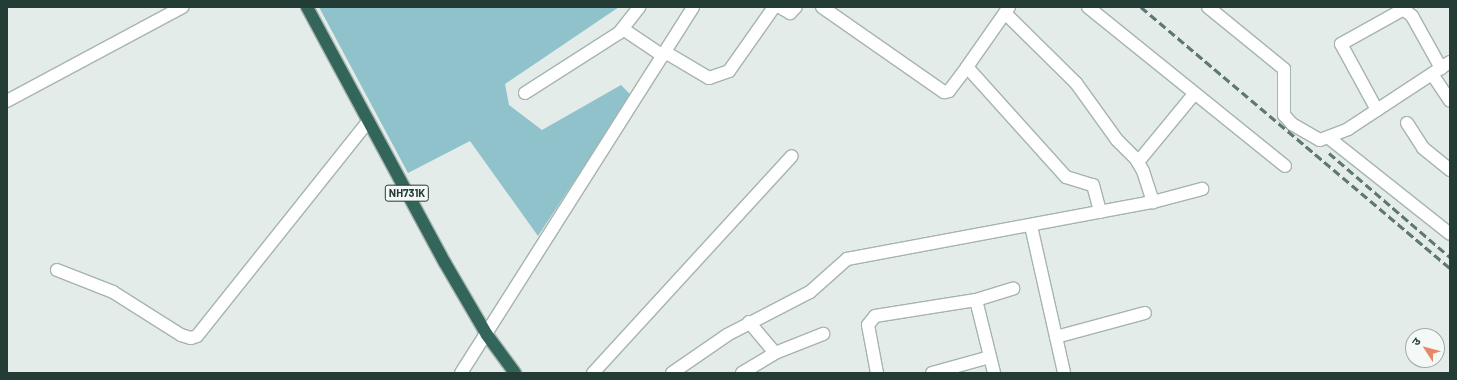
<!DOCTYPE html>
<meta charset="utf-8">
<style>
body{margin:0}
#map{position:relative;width:1457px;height:380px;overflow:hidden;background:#e3ece8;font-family:Barlow,"Noto Sans Devanagari",sans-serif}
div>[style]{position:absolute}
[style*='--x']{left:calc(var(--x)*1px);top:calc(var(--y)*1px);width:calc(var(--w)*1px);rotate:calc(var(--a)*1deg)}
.water>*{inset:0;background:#90c2cc}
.roads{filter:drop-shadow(1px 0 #a6b4af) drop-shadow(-1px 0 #a6b4af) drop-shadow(0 1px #a6b4af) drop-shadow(0 -1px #a6b4af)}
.minor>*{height:12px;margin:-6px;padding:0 6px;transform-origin:6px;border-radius:6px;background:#fff}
.highway>*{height:12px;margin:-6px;padding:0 6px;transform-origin:6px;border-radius:6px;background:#33655b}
.rail>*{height:3px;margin-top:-1.5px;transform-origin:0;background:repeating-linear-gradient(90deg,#5f7771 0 8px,transparent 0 12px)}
span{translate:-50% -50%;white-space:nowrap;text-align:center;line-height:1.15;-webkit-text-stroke:3px #f4f8f6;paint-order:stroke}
.shield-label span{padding:1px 3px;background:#f4f8f6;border:1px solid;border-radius:3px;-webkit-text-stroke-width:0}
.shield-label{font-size:11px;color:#243c36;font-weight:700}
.frame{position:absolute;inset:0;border:8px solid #243c36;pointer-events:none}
.north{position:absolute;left:1405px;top:328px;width:40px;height:40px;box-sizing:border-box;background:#f4f8f6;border:1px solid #a1ada9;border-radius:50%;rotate:306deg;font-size:11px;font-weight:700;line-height:16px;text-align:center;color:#243c36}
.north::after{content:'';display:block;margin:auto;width:14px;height:18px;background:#e68767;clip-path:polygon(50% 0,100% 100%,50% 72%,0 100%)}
</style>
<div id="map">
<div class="water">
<i style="clip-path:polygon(319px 7px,619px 7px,505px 84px,509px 105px,542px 130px,621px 85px,631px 95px,538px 236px,470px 141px,408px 173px)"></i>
</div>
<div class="roads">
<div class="minor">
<i style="--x:780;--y:7;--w:12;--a:31"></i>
<i style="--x:790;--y:13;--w:8;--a:-45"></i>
<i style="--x:822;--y:7;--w:149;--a:34.9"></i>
<i style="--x:944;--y:92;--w:5;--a:-11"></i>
<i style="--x:949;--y:91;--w:30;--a:-53"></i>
<i style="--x:1009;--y:7;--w:73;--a:125"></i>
<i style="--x:967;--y:67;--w:148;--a:48"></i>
<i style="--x:1066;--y:177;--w:28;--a:17"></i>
<i style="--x:1093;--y:185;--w:28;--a:75"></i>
<i style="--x:1088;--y:7;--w:253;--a:38.9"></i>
<i style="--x:1208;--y:7;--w:98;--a:39.2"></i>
<i style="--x:1284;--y:69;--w:46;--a:90"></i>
<i style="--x:1284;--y:115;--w:12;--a:48"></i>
<i style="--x:1292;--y:124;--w:32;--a:30"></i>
<i style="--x:1320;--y:140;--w:30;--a:-21"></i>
<i style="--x:1348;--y:129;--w:122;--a:-33.3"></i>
<i style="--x:1402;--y:8;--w:13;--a:39"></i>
<i style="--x:1412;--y:16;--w:60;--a:60.9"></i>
<i style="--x:1005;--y:13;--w:100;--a:44.6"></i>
<i style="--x:1076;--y:83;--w:70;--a:54.3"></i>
<i style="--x:1117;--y:140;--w:27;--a:45"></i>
<i style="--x:1136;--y:159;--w:14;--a:60"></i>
<i style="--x:1143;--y:171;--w:33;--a:72"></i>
<i style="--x:623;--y:29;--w:48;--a:34"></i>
<i style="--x:665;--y:52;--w:51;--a:30.6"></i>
<i style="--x:709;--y:78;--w:21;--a:-19"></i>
<i style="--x:729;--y:71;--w:78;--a:-54.9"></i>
<i style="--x:1432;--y:74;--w:32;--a:56"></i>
<i style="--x:525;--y:93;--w:112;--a:-32.6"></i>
<i style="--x:619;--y:33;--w:33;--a:-52"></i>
<i style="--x:7;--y:101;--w:199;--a:-28.2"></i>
<i style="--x:1377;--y:110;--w:75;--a:-118.6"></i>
<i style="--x:1341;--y:44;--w:70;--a:-29.1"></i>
<i style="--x:1402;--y:10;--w:3;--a:-72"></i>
<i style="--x:1407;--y:123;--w:30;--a:57"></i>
<i style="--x:1423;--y:148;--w:35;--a:39"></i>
<i style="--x:1329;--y:138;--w:154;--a:38.4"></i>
<i style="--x:1138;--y:162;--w:88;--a:-50.5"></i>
<i style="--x:1031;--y:226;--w:151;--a:77.3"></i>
<i style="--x:57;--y:270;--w:60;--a:21.4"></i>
<i style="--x:113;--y:292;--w:80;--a:32.3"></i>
<i style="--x:181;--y:335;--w:10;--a:17"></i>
<i style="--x:191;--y:338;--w:6;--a:-18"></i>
<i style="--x:197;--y:336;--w:274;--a:-51.4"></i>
<i style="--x:976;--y:300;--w:75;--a:76.1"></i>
<i style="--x:749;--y:322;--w:40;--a:50"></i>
<i style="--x:1056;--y:337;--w:92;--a:-15.1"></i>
<i style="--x:461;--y:373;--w:433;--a:-57.6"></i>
<i style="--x:593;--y:373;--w:294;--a:-47.5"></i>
<i style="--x:672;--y:373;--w:67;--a:-34.6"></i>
<i style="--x:727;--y:335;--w:93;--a:-27.4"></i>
<i style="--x:810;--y:292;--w:50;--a:-41.7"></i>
<i style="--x:847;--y:259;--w:311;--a:-10.6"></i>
<i style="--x:1153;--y:202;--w:51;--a:-14.9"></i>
<i style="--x:742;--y:373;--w:39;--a:-31"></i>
<i style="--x:775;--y:353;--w:52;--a:-21.6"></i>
<i style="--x:877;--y:373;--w:49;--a:-100.6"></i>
<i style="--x:868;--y:325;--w:11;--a:-52"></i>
<i style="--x:875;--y:316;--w:102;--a:-9"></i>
<i style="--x:976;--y:300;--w:39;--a:-17"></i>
<i style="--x:932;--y:373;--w:60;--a:-15.4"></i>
</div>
<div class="highway">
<i style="--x:307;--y:7;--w:291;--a:61.7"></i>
<i style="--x:445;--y:263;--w:83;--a:59.7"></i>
<i style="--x:487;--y:335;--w:47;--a:53.6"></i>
</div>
</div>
<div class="rail">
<i style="--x:1141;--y:7;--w:404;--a:40.2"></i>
<i style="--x:1329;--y:153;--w:160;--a:40.7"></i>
</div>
<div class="shield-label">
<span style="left:407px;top:193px">NH731K</span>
</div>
<div class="frame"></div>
<div class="north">उ</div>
</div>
